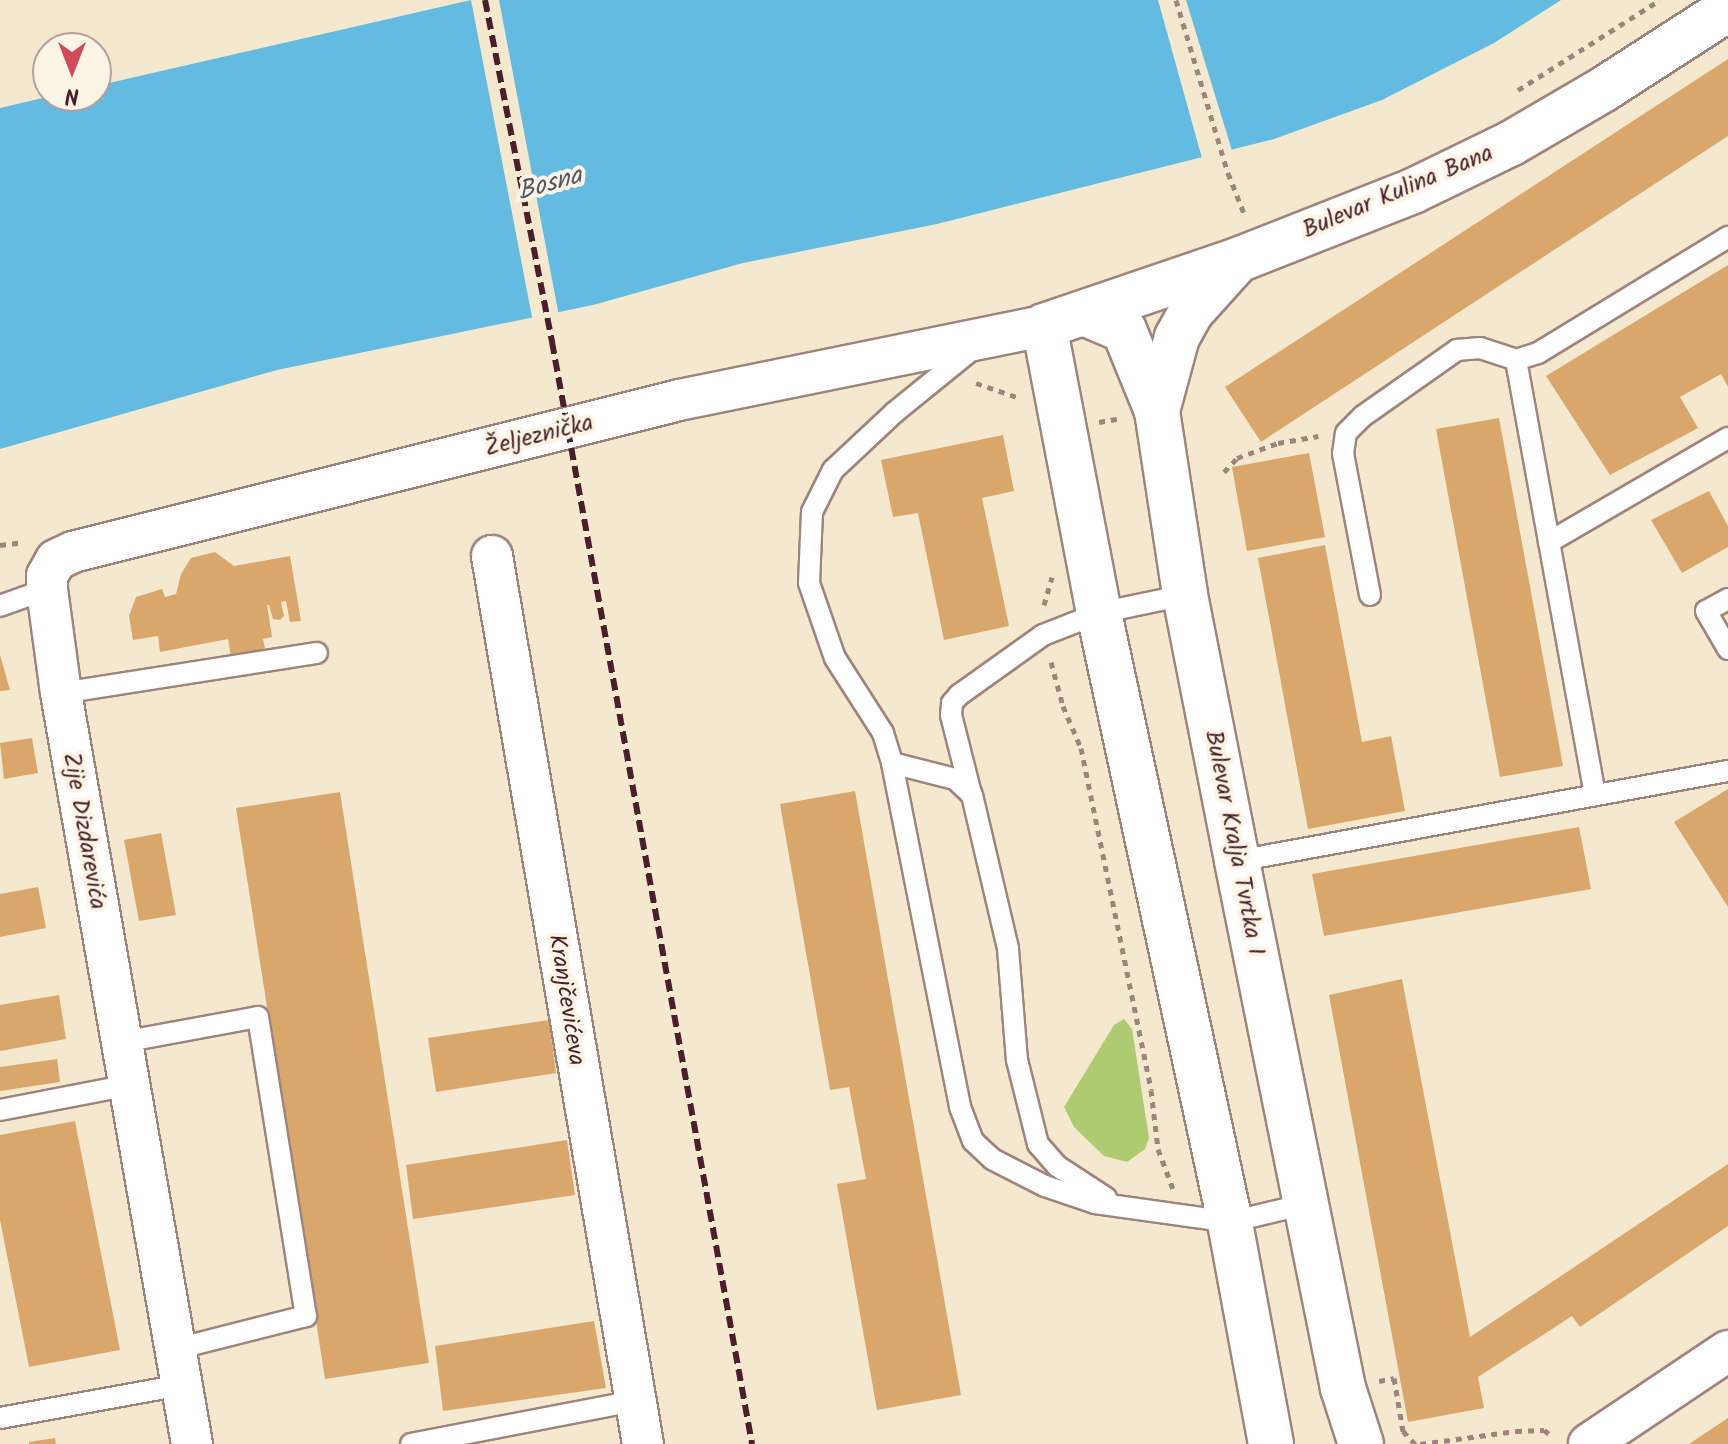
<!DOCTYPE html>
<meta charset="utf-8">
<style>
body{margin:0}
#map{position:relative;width:1728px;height:1444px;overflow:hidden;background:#f4e9cf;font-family:Kalam,sans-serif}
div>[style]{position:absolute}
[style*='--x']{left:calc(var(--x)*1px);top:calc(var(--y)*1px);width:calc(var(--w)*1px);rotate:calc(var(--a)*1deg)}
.green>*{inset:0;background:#aecb71}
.water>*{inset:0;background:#63bbe1}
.pier>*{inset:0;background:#f4e9cf}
.building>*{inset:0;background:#d9a76c}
.path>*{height:5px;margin-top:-2.5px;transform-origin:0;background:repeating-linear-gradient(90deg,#9f847d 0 6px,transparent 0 12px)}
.roads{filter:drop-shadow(2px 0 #9f847d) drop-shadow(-2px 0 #9f847d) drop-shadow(0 2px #9f847d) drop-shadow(0 -2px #9f847d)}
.service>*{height:20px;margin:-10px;padding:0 10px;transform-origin:10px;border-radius:10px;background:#fff}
.minor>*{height:40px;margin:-20px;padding:0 20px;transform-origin:20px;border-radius:20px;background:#fff}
.tertiary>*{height:44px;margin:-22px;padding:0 22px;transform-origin:22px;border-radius:22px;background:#fff}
.rail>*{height:6px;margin-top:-3px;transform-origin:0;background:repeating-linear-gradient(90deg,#4a1f2b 0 12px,transparent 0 18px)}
span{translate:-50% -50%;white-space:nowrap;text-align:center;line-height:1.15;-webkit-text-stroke:8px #fcf5e5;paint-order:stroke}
.street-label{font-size:24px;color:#4a1f2b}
.water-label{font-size:26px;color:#53566b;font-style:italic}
.north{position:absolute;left:32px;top:32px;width:80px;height:80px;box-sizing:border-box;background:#fcf5e5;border:2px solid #b59f9b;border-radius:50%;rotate:180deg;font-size:22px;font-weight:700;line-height:32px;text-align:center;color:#4a1f2b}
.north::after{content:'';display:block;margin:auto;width:28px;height:36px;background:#d1495b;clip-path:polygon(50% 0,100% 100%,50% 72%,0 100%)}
</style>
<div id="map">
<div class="green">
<i style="clip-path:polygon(1124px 1019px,1132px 1029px,1149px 1138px,1145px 1149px,1127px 1162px,1104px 1156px,1074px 1127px,1064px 1107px,1114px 1025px)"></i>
</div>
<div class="water">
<i style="clip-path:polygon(471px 0,1561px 0,1494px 43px,1382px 100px,1274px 139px,937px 224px,743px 263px,593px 305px,277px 370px,0 449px,0 108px,51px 96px,96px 96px,96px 86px)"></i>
</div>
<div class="pier">
<i style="clip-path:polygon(471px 0,499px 0,559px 316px,533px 322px)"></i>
<i style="clip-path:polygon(1158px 0,1186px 0,1233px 154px,1203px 162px)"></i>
</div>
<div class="building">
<i style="clip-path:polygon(1728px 59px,1728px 136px,1261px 442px,1225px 387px)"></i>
<i style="clip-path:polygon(1728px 265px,1728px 387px,1721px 374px,1680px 397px,1698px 428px,1610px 475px,1546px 376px)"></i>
<i style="clip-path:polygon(1499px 418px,1563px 766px,1500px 777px,1436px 429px)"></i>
<i style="clip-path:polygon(1003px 435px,1014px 491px,982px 498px,1009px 626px,944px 640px,918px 513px,893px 517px,881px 460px)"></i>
<i style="clip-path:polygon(1309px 453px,1325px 537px,1247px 551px,1232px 467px)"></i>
<i style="clip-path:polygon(1709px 491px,1728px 526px,1728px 547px,1682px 573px,1651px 520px)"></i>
<i style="clip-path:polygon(1325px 545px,1362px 742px,1391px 736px,1405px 811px,1308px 829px,1258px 558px)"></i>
<i style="clip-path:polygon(215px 552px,234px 566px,290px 556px,301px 621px,290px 622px,286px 601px,281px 602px,284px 616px,280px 620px,273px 619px,269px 605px,267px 605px,272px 637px,263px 639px,265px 648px,259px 655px,232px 663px,228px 639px,160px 652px,158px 636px,133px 640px,129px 616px,136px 597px,162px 589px,165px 597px,176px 594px,181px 574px,191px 558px)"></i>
<i style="clip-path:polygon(0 655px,10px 690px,0 691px)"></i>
<i style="clip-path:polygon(32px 738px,38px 773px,4px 779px,0 743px)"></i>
<i style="clip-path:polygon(1728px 789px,1728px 907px,1674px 822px)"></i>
<i style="clip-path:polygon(855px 791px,961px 1395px,877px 1410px,837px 1184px,866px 1179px,849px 1087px,830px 1090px,780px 804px)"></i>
<i style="clip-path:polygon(340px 792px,429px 1363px,325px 1379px,236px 808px)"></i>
<i style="clip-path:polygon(1579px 827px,1591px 889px,1324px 936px,1312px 874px)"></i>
<i style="clip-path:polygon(161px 833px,176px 915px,139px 921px,124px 840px)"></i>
<i style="clip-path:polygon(38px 887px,46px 928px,0 937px,0 894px)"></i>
<i style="clip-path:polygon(1402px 979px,1470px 1337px,1728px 1164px,1728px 1226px,1580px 1327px,1572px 1316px,1478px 1377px,1484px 1408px,1408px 1422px,1329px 995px)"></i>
<i style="clip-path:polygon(59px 995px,66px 1039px,0 1051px,0 1005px)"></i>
<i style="clip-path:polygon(549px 1020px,556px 1073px,436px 1092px,428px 1038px)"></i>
<i style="clip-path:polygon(57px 1059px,60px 1082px,0 1091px,0 1067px)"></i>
<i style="clip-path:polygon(75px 1121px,120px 1350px,29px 1367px,0 1220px,0 1135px)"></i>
<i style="clip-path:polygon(567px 1140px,575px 1195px,413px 1219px,406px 1165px)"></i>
<i style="clip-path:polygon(594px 1321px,606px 1388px,443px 1411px,435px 1346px)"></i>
<i style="clip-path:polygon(1728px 1418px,1728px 1444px,1689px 1444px)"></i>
<i style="clip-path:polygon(55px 1438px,56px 1444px,29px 1444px,29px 1442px)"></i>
</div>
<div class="path">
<i style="--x:1176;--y:0;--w:181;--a:73.3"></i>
<i style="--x:1228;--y:173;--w:46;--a:68.4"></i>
<i style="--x:1518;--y:90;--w:168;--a:-32.4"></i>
<i style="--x:976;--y:383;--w:46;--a:18.8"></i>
<i style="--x:1099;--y:422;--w:22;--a:-10"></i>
<i style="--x:1224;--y:472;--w:19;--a:-47"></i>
<i style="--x:1237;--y:458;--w:44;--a:-20.1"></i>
<i style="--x:1278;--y:443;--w:41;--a:-9.9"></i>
<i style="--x:0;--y:545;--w:23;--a:-7"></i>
<i style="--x:1044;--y:605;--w:29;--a:-74"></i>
<i style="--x:1051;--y:662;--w:46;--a:74.7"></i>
<i style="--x:1063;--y:706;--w:46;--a:66.8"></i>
<i style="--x:1081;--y:748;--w:349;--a:78.4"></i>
<i style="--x:1151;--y:1090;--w:59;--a:83.2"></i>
<i style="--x:1158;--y:1149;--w:43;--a:69.4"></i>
<i style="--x:1379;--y:1381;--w:15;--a:-11"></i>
<i style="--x:1394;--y:1378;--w:54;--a:80.4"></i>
<i style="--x:1403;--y:1431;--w:18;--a:47"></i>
<i style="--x:1420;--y:1444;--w:97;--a:-7.7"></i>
<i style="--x:1516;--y:1431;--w:28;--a:-2"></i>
<i style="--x:1544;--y:1430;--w:10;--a:37"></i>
</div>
<div class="roads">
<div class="service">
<i style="--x:974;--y:348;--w:102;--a:141"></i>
<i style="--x:895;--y:412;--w:85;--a:136.9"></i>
<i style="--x:833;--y:470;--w:47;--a:116.6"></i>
<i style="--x:812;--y:512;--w:71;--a:92.4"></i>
<i style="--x:809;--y:583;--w:79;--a:70.9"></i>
<i style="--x:835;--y:658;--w:89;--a:57.4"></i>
<i style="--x:883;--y:733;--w:31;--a:73"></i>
<i style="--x:892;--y:763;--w:351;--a:78.8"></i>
<i style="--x:960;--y:1107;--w:36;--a:69"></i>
<i style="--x:973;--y:1141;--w:26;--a:43"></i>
<i style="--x:992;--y:1159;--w:59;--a:27"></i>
<i style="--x:1045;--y:1186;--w:53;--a:18.8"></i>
<i style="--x:1095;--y:1203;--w:136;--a:8"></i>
<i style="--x:1230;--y:1222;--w:78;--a:-13.3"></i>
<i style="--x:1516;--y:360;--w:442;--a:79.7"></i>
<i style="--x:1549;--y:542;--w:207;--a:-30.2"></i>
<i style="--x:1370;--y:595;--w:144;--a:-100.8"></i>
<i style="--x:1343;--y:454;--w:21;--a:-82"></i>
<i style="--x:1346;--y:433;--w:24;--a:-45"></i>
<i style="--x:1363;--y:416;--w:115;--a:-35.1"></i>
<i style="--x:1457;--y:350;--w:23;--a:-5"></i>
<i style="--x:1480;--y:348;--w:38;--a:18"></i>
<i style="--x:1516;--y:360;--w:23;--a:-18"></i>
<i style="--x:1538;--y:353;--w:223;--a:-31.4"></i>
<i style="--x:1728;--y:599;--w:25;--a:151"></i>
<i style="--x:1706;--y:611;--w:44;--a:59.9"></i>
<i style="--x:0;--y:606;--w:50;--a:-19.9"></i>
<i style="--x:61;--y:693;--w:259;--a:-8.9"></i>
<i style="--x:892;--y:763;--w:65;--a:14.3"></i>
<i style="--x:955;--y:779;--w:23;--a:43"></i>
<i style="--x:972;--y:795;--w:158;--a:76.8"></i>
<i style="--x:1008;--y:949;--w:111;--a:85.4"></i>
<i style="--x:1017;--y:1060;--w:87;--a:76"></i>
<i style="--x:1038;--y:1144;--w:29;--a:49"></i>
<i style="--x:1057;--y:1166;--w:59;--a:33.1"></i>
<i style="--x:971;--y:794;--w:81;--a:-104.2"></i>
<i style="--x:951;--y:715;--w:12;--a:-85"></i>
<i style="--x:952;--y:703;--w:11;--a:-49"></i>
<i style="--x:959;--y:695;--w:103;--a:-35.5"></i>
<i style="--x:1043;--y:635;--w:60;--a:-21.4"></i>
<i style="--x:1099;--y:613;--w:88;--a:-11.8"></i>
<i style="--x:1237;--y:861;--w:499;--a:-10.4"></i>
<i style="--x:122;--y:1042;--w:138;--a:-10.4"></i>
<i style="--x:258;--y:1017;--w:303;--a:80.9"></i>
<i style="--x:306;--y:1316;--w:134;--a:165.8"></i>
<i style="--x:0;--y:1110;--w:132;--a:-10.9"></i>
<i style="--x:0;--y:1418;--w:185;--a:-10.3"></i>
<i style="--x:411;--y:1444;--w:228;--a:-10.9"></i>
</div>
<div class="minor">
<i style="--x:492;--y:556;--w:901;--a:80.35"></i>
<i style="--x:192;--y:1444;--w:762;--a:-99.89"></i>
<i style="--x:61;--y:693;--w:105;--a:-97.7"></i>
<i style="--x:47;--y:589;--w:13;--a:-90"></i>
<i style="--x:47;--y:576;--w:18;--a:-61"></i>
<i style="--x:56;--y:560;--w:19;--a:-25"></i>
<i style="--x:73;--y:552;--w:625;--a:-14.08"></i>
<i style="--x:679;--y:400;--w:372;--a:-11.5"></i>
<i style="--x:1589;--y:1444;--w:167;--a:-33.8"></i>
</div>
<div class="tertiary">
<i style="--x:1236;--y:262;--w:67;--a:132"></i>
<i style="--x:1191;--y:312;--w:29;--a:119"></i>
<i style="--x:1177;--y:337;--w:77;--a:105.1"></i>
<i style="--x:1157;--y:411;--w:186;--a:81.3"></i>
<i style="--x:1185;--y:595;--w:271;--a:78.9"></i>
<i style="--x:1237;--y:861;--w:538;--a:78.63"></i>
<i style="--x:1343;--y:1388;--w:59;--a:72.2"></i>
<i style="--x:1086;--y:314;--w:41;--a:22.8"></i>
<i style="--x:1124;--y:330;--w:87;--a:67.8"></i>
<i style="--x:1271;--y:1444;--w:226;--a:-100.5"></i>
<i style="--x:1230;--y:1222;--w:623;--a:-102.14"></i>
<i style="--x:1099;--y:613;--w:292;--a:-100.8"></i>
<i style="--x:1044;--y:326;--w:205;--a:-18.8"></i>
<i style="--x:1238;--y:260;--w:188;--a:-21.5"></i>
<i style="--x:1413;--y:191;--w:108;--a:-25.9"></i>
<i style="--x:1510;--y:144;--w:109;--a:-30.3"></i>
<i style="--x:1604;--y:89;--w:148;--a:-32.8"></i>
</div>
</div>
<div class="rail">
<i style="--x:485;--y:0;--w:349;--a:78.9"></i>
<i style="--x:552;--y:342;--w:1120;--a:79.71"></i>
</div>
<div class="street-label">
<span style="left:1398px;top:192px;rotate:-23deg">Bulevar Kulina Bana</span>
<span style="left:539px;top:436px;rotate:-14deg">Željeznička</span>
<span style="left:84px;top:831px;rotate:80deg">Zije Dizdarevića</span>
<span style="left:1234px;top:843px;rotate:79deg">Bulevar Kralja Tvrtka I</span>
<span style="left:566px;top:1000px;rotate:81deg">Kranjčevićeva</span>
</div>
<div class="water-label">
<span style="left:550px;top:185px;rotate:-16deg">Bosna</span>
</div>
<div class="north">N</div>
</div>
